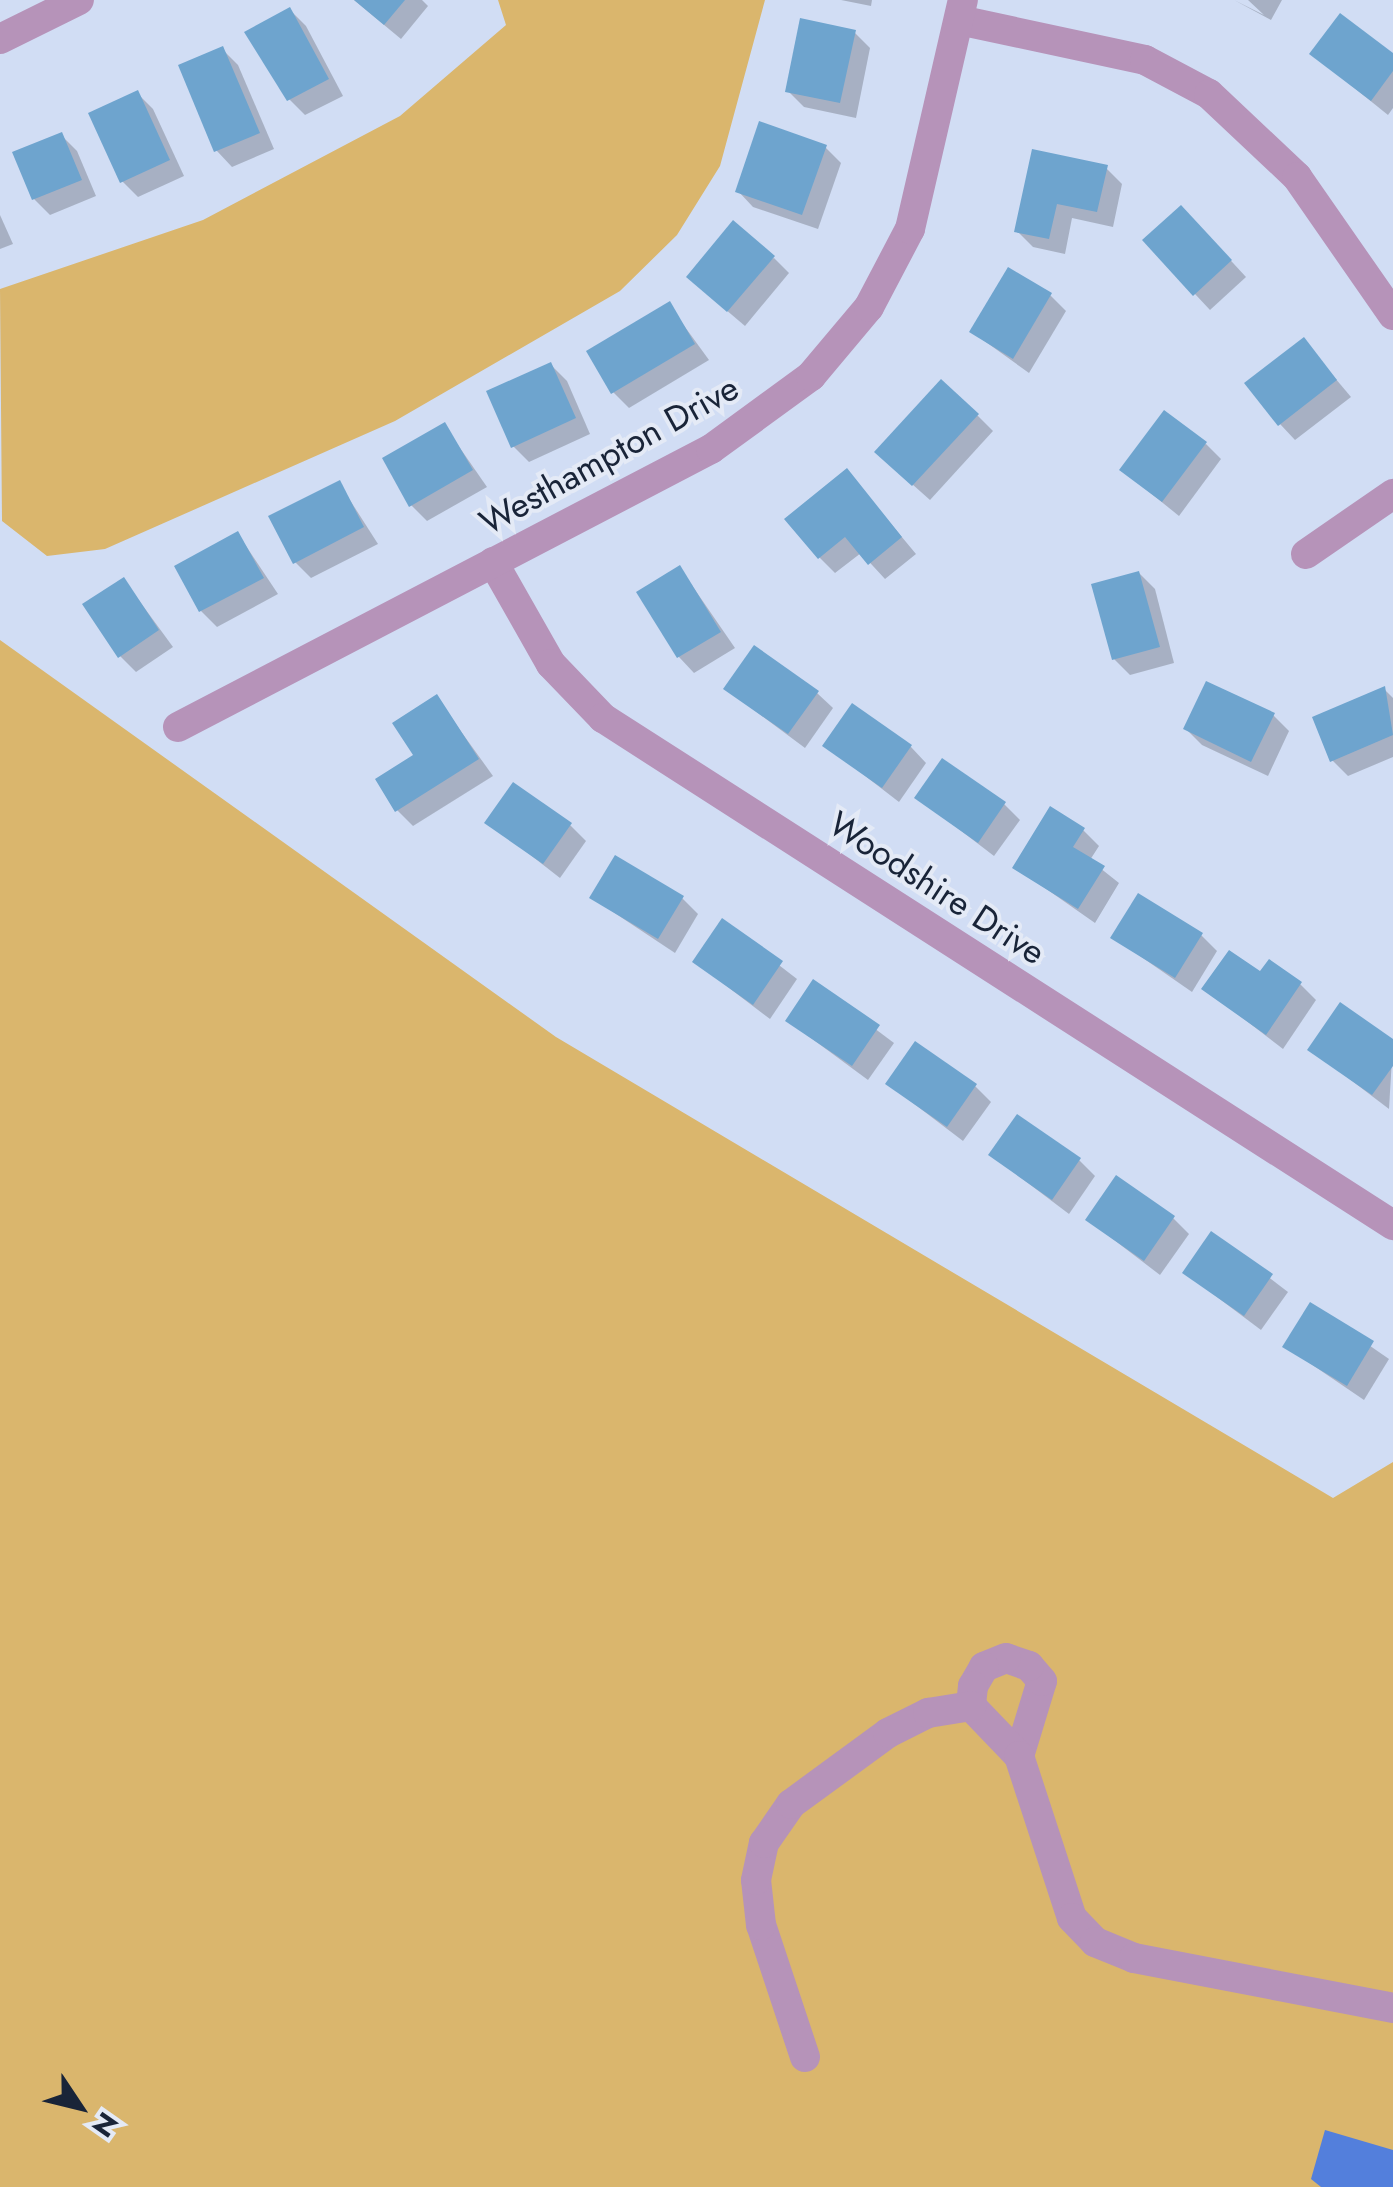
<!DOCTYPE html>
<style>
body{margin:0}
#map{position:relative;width:1393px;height:2187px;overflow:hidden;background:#d1ddf4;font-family:Jost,sans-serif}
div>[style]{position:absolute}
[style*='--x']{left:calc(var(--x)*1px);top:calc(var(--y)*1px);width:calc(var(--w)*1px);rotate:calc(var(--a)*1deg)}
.green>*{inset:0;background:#dab66d}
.water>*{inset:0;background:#537fdc}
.shadow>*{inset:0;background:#0003}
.building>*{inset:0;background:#6ea4ce}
.minor>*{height:30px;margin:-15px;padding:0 15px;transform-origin:15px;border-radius:15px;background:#b693b9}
span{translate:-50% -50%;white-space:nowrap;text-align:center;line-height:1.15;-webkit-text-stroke:8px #e4eaf6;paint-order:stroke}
.street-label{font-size:35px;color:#192438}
.north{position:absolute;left:30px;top:2057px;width:100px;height:100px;-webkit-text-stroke:8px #e4eaf6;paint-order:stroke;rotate:125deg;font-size:28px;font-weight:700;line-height:40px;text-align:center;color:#192438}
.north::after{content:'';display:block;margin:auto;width:35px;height:45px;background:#192438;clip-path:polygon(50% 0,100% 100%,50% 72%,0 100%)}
</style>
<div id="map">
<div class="green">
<i style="clip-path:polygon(498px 0,765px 0,720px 166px,677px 235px,620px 291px,395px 421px,105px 549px,47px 556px,2px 521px,0 289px,203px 220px,400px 116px,506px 25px)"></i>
<i style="clip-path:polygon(0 640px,556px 1037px,1333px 1498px,1393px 1462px,1393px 2187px,0 2187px)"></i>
</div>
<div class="water">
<i style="clip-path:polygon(1325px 2130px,1393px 2150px,1393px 2187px,1321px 2187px,1311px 2179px)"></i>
</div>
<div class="shadow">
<i style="clip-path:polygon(354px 0,422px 0,428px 6px,401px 39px)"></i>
<i style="clip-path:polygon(841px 0,872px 0,871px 6px)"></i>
<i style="clip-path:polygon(1234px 0,1264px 15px,1248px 0,1282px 0,1271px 20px)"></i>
<i style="clip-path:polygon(290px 10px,306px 26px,343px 96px,305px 115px,289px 99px)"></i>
<i style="clip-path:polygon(854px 32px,870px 48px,856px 118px,804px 107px,788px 91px)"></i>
<i style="clip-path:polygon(222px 49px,238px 65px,274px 149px,232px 167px,217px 151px)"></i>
<i style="clip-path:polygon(1312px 54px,1393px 56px,1393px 108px,1388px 115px)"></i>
<i style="clip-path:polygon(137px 93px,153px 109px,184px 176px,138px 197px,122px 181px)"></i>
<i style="clip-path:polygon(61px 135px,77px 151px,96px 196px,50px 215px,34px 199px)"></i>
<i style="clip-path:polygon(825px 147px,841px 163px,818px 229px,753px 207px,738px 191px)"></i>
<i style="clip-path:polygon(1106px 168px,1122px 184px,1113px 227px,1072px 218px,1065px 254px,1033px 247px,1017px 231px)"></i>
<i style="clip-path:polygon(0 215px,13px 244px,0 249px)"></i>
<i style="clip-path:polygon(1197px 224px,1246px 277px,1210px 310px,1195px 294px)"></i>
<i style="clip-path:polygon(774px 258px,789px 273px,745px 326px,705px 292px)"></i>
<i style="clip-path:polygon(1050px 295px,1066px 311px,1029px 373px,972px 332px)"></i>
<i style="clip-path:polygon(669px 305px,709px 360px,629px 408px,613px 392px)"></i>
<i style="clip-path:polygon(1303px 340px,1351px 397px,1295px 440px,1280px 424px)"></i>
<i style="clip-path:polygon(551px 365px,567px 381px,590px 434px,529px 462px,513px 446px)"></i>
<i style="clip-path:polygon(977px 415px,993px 431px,930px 500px,894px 468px)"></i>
<i style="clip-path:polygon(444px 425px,487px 487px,427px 521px,411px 505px)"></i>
<i style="clip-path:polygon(1206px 444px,1221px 459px,1179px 516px,1122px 470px)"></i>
<i style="clip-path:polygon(847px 471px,916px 554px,885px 579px,861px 553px,835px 573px,819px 557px)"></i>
<i style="clip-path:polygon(339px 483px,378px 544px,311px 578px,295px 562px)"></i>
<i style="clip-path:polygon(238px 534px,278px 594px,217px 627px,201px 611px)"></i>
<i style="clip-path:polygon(680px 568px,735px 648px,694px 673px,679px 657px)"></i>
<i style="clip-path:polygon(1139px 573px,1155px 589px,1174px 663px,1130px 675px,1114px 659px)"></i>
<i style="clip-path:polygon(124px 580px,173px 647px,136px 672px,120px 656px)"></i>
<i style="clip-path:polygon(726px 689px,817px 693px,833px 708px,805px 748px)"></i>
<i style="clip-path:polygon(1384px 689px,1393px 698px,1393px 757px,1348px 776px,1332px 760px)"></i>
<i style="clip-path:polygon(437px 698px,493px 776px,413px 826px,397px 810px)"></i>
<i style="clip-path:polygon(1273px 715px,1289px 731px,1268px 776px,1202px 745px,1186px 729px)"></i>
<i style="clip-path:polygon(825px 745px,911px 747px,926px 763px,899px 802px)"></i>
<i style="clip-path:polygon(917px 797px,1004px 804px,1020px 820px,994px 856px)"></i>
<i style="clip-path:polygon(488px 822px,570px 825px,586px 841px,560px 878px)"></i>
<i style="clip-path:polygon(1083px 830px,1099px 846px,1090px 860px,1119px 883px,1095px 923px,1015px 867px)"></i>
<i style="clip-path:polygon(592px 898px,682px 898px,698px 914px,675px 953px)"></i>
<i style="clip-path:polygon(723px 922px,797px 979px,770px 1019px,695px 962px)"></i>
<i style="clip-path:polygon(1201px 935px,1217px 951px,1192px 992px,1114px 938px)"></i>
<i style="clip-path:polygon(1261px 975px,1300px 984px,1316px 1000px,1283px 1049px,1205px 989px)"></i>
<i style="clip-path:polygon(814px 983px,894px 1043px,868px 1080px,788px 1021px)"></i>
<i style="clip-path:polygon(1393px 1042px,1389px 1109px,1310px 1049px)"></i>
<i style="clip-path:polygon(888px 1084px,975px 1086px,991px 1102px,963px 1141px)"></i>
<i style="clip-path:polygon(991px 1155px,1079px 1160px,1095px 1176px,1069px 1214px)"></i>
<i style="clip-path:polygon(1173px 1218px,1189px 1234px,1160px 1275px,1088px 1220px)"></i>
<i style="clip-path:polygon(1212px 1234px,1288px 1292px,1261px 1330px,1185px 1273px)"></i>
<i style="clip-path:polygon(1311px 1305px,1389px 1359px,1364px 1400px,1286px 1347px)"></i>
</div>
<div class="building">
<i style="clip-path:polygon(354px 0,405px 0,384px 25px)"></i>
<i style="clip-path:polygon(290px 7px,329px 79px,287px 101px,244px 32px)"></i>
<i style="clip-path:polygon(1340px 13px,1393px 53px,1393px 71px,1371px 101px,1309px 54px)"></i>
<i style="clip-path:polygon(800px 18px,856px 30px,840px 103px,785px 92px)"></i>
<i style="clip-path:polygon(223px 46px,260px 133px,214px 152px,178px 65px)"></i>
<i style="clip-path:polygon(138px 90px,170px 160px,120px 183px,88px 113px)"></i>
<i style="clip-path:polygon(759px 121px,827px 145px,802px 215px,735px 192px)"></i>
<i style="clip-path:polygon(62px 132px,82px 180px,32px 200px,12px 152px)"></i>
<i style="clip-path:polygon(1032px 149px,1108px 165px,1097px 212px,1057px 204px,1049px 239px,1014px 232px)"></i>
<i style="clip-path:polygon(1181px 205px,1232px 260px,1193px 296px,1142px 240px)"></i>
<i style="clip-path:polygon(733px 220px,775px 256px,727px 312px,686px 277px)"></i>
<i style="clip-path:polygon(1008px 267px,1052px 293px,1013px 359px,969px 332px)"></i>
<i style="clip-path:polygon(670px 301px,695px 344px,611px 394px,586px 351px)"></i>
<i style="clip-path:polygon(1304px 337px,1337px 380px,1278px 426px,1244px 383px)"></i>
<i style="clip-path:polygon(551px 362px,576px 418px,511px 448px,486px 391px)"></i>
<i style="clip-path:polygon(941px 379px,979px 414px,912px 486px,874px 452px)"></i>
<i style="clip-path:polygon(1164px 410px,1207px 442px,1162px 502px,1119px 470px)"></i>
<i style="clip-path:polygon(445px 422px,473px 470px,409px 507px,382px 458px)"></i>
<i style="clip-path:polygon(847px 468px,902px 537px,868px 565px,845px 537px,818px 559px,784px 519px)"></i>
<i style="clip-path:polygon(340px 480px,364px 527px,293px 564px,268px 516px)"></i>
<i style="clip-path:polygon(238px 531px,264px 578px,199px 612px,174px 566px)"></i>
<i style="clip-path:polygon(680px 565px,721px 632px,677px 658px,636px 592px)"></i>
<i style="clip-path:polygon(1139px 571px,1160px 647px,1112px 660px,1091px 584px)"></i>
<i style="clip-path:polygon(124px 577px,159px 630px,118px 658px,82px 604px)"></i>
<i style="clip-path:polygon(754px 645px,819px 691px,788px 734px,723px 689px)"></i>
<i style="clip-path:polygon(1206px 681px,1275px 713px,1251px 762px,1183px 729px)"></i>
<i style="clip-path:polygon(1385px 686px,1393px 735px,1330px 762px,1312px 717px)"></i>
<i style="clip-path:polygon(437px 694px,479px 759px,395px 812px,375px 779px,413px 755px,392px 723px)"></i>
<i style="clip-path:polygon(852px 703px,912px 745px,882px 788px,822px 746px)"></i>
<i style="clip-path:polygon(942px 758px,1006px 802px,978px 843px,914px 798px)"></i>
<i style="clip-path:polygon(513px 782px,572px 823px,543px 864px,484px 823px)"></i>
<i style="clip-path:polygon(1050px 806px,1085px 828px,1073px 847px,1105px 866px,1078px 909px,1012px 868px)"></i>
<i style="clip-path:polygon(615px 855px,684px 896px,658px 939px,589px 898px)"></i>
<i style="clip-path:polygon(1138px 893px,1203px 933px,1175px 978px,1110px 938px)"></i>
<i style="clip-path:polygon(722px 918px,783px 961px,753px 1005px,692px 962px)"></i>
<i style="clip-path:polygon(1229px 950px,1260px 971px,1269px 959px,1302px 982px,1266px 1035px,1201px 989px)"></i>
<i style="clip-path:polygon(813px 979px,880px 1025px,852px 1066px,785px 1021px)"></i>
<i style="clip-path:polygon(1340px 1002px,1393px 1039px,1393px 1066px,1372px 1095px,1307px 1050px)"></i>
<i style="clip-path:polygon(915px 1041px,977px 1084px,947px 1127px,885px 1084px)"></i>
<i style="clip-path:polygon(1017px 1114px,1081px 1158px,1052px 1200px,988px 1155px)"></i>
<i style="clip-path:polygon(1116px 1175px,1175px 1216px,1144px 1261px,1085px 1220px)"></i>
<i style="clip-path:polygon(1211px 1231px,1273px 1274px,1244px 1316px,1182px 1273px)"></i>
<i style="clip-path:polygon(1310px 1302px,1374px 1341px,1347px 1386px,1282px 1347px)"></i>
</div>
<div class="minor">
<i style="--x:959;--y:20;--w:190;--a:12.1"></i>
<i style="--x:1145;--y:60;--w:72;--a:28"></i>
<i style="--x:1209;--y:94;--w:121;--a:43.3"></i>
<i style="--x:1297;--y:177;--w:168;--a:55.2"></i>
<i style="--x:0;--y:39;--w:88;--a:-26.3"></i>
<i style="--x:1306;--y:554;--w:106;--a:-34.6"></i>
<i style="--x:493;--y:562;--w:117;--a:60.4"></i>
<i style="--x:551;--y:664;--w:75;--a:46.1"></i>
<i style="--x:603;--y:718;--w:939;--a:32.69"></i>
<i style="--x:178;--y:727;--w:601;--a:-27.55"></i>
<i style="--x:711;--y:449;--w:124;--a:-36.1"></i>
<i style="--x:811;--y:376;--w:90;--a:-50"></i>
<i style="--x:869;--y:307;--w:88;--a:-62.3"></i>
<i style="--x:910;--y:229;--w:235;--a:-77"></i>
<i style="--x:1019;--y:1756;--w:78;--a:-73"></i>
<i style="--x:1042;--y:1681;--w:20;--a:-131"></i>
<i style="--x:1029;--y:1666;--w:24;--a:-161"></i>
<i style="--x:1006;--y:1658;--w:24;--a:158"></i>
<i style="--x:984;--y:1667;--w:22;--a:120"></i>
<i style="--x:973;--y:1686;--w:20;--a:96"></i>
<i style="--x:971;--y:1706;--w:69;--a:46.2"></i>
<i style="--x:1019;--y:1756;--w:170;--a:71.9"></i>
<i style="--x:1072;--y:1918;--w:33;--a:46"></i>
<i style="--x:1095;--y:1942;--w:42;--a:22.3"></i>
<i style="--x:1134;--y:1958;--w:264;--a:10.9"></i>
<i style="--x:805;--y:2057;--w:139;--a:-108.4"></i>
<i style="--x:761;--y:1925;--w:45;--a:-96.3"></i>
<i style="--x:756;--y:1880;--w:38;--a:-78"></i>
<i style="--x:764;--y:1843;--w:47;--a:-55.3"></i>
<i style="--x:791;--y:1804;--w:120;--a:-36.2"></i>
<i style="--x:888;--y:1733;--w:45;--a:-26.6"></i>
<i style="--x:928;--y:1713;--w:44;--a:-9.2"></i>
</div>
<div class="street-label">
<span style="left:609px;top:455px;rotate:-29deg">Westhampton Drive</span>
<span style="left:937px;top:888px;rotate:33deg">Woodshire Drive</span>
</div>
<div class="north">N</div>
</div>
